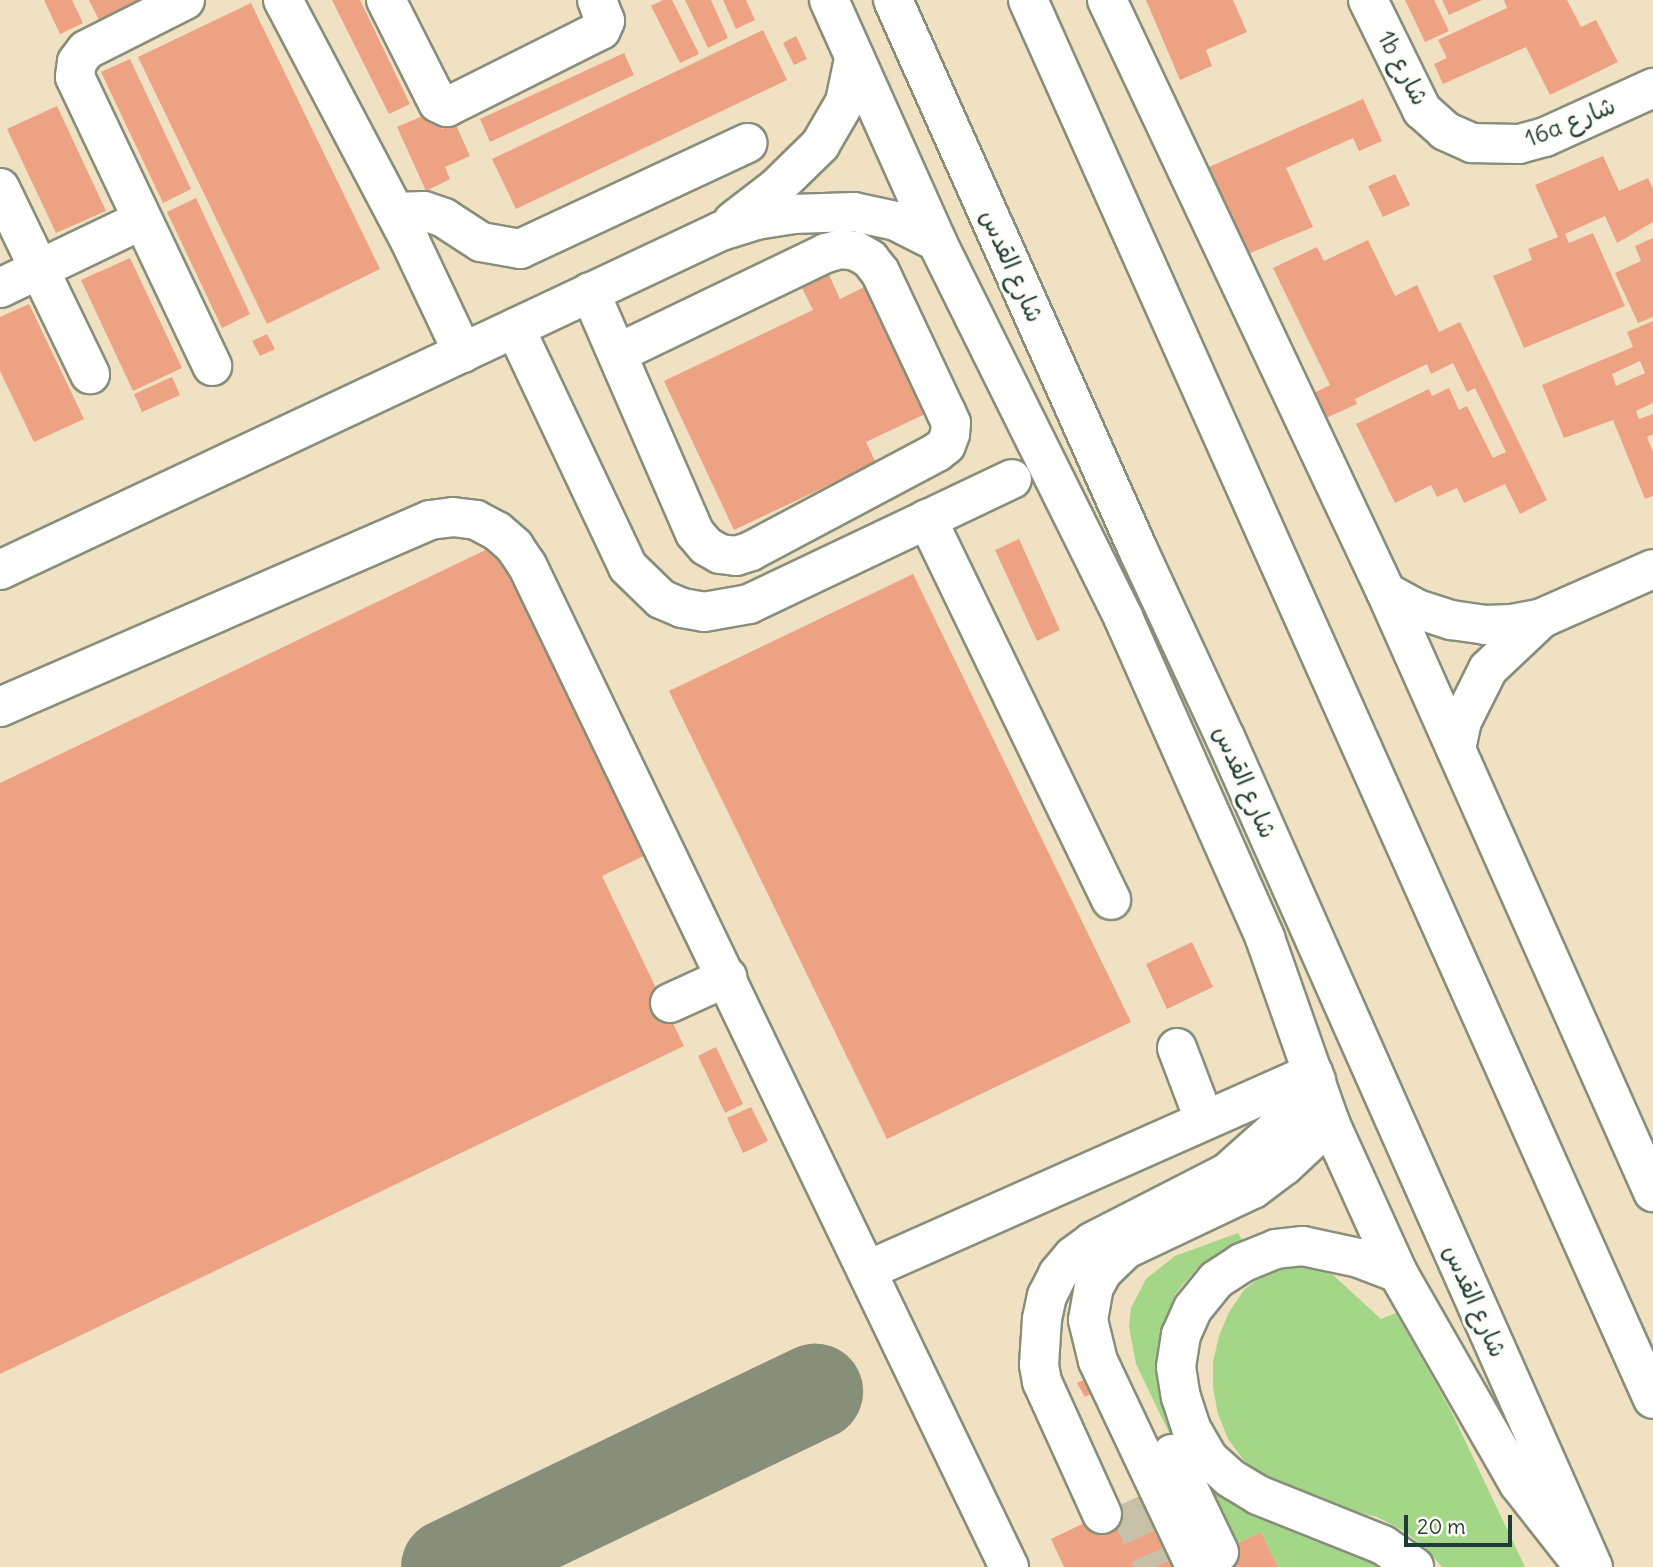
<!DOCTYPE html>
<meta charset="utf-8">
<style>
body{margin:0}
#map{position:relative;width:1653px;height:1567px;overflow:hidden;background:#efe1c2;font-family:Delius,"Playpen Sans Arabic",sans-serif}
div>[style]{position:absolute}
[style*='--x']{left:calc(var(--x)*1px);top:calc(var(--y)*1px);width:calc(var(--w)*1px);rotate:calc(var(--a)*1deg)}
.green>*{inset:0;background:#a3d787}
.taxiway>*{height:96px;margin:-48px;padding:0 48px;transform-origin:48px;border-radius:48px;background:#878f7b}
.building>*{inset:0;background:#eea284}
.minor-tunnel>*{height:38px;margin-top:-19px;transform-origin:0;background:repeating-linear-gradient(90deg,#c5c0a6 0 38px,transparent 0 57px)}
.roads{filter:drop-shadow(2px 0 #878f7b) drop-shadow(-2px 0 #878f7b) drop-shadow(0 2px #878f7b) drop-shadow(0 -2px #878f7b)}
.minor>*{height:38px;margin:-19px;padding:0 19px;transform-origin:19px;border-radius:19px;background:#fff}
.major>*{height:38px;margin:-19px;padding:0 19px;transform-origin:19px;border-radius:19px;background:#fff}
span{translate:-50% -50%;white-space:nowrap;text-align:center;line-height:1.15;-webkit-text-stroke:6px #fdfcf7;paint-order:stroke}
.street-label{font-size:24px;color:#1f3d34}
.scale{position:absolute;left:1404px;top:1515px;width:108px;height:32px;box-sizing:border-box;border:4px solid #1f3d34;border-top:0;padding-left:9px;font-size:21px;line-height:24px;white-space:nowrap;color:#1f3d34;-webkit-text-stroke:5px #fdfcf7;paint-order:stroke}
</style>
<div id="map">
<div class="green">
<i style="clip-path:polygon(1238px 1233px,1242px 1240px,1199px 1266px,1175px 1294px,1162px 1340px,1197px 1461px,1394px 1567px,1278px 1567px,1261px 1532px,1225px 1549px,1136px 1364px,1129px 1327px,1131px 1308px,1146px 1279px,1175px 1256px)"></i>
<i style="clip-path:polygon(1289px 1267px,1314px 1269px,1333px 1275px,1381px 1319px,1396px 1313px,1450px 1409px,1525px 1567px,1442px 1567px,1428px 1550px,1404px 1531px,1377px 1517px,1301px 1499px,1258px 1474px,1242px 1458px,1228px 1439px,1218px 1414px,1213px 1388px,1213px 1362px,1219px 1336px,1229px 1312px,1244px 1290px,1258px 1279px)"></i>
</div>
<div class="taxiway">
<i style="--x:449;--y:1567;--w:406;--a:-25.6"></i>
</div>
<div class="building">
<i style="clip-path:polygon(44px 0,72px 0,83px 23px,60px 34px)"></i>
<i style="clip-path:polygon(89px 0,156px 0,102px 26px)"></i>
<i style="clip-path:polygon(332px 0,360px 0,410px 104px,389px 114px)"></i>
<i style="clip-path:polygon(663px 0,672px 0,699px 54px,680px 63px,651px 6px)"></i>
<i style="clip-path:polygon(685px 0,711px 0,728px 38px,708px 48px)"></i>
<i style="clip-path:polygon(723px 0,746px 0,755px 20px,736px 29px)"></i>
<i style="clip-path:polygon(1146px 0,1233px 0,1247px 32px,1206px 50px,1212px 66px,1180px 80px)"></i>
<i style="clip-path:polygon(1405px 0,1434px 0,1449px 31px,1425px 42px)"></i>
<i style="clip-path:polygon(1442px 0,1482px 0,1449px 15px)"></i>
<i style="clip-path:polygon(1504px 0,1567px 0,1581px 27px,1596px 20px,1618px 62px,1550px 95px,1526px 47px,1443px 84px,1434px 64px,1447px 58px,1438px 40px,1507px 8px)"></i>
<i style="clip-path:polygon(251px 3px,380px 269px,267px 324px,138px 57px)"></i>
<i style="clip-path:polygon(763px 30px,787px 80px,516px 209px,492px 159px)"></i>
<i style="clip-path:polygon(796px 36px,807px 59px,794px 65px,783px 43px)"></i>
<i style="clip-path:polygon(624px 53px,634px 75px,490px 142px,480px 119px)"></i>
<i style="clip-path:polygon(130px 59px,191px 189px,163px 203px,101px 72px)"></i>
<i style="clip-path:polygon(1363px 99px,1382px 141px,1359px 151px,1353px 138px,1286px 168px,1313px 227px,1248px 254px,1209px 167px)"></i>
<i style="clip-path:polygon(57px 106px,106px 211px,56px 233px,7px 129px)"></i>
<i style="clip-path:polygon(434px 111px,442px 129px,455px 123px,470px 156px,445px 167px,450px 179px,426px 191px,397px 127px)"></i>
<i style="clip-path:polygon(1603px 156px,1619px 191px,1648px 178px,1653px 189px,1653px 222px,1617px 243px,1605px 216px,1565px 234px,1569px 243px,1593px 233px,1625px 306px,1524px 348px,1493px 276px,1532px 260px,1528px 249px,1558px 237px,1535px 185px)"></i>
<i style="clip-path:polygon(1395px 174px,1410px 205px,1383px 217px,1368px 186px)"></i>
<i style="clip-path:polygon(196px 198px,250px 314px,222px 328px,167px 212px)"></i>
<i style="clip-path:polygon(1653px 238px,1653px 317px,1638px 323px,1615px 273px,1641px 261px,1635px 246px)"></i>
<i style="clip-path:polygon(1368px 240px,1395px 296px,1417px 285px,1439px 332px,1460px 322px,1547px 500px,1520px 514px,1505px 484px,1464px 503px,1457px 488px,1437px 497px,1431px 485px,1395px 503px,1356px 424px,1429px 389px,1432px 396px,1449px 388px,1459px 410px,1467px 406px,1493px 458px,1506px 452px,1475px 388px,1467px 392px,1453px 363px,1431px 374px,1427px 364px,1355px 399px,1357px 404px,1326px 418px,1314px 393px,1330px 385px,1273px 268px,1317px 247px,1324px 261px)"></i>
<i style="clip-path:polygon(130px 258px,182px 368px,133px 391px,81px 280px)"></i>
<i style="clip-path:polygon(829px 275px,840px 299px,864px 287px,925px 414px,866px 442px,876px 463px,734px 530px,664px 381px,813px 310px,802px 288px)"></i>
<i style="clip-path:polygon(29px 304px,84px 419px,34px 442px,0 371px,0 317px)"></i>
<i style="clip-path:polygon(evenodd,1653px 321px,1653px 403px,1636px 411px,1639px 419px,1653px 414px,1653px 434px,1647px 437px,1653px 452px,1653px 496px,1645px 499px,1613px 420px,1564px 438px,1542px 385px,1633px 347px,1627px 332px,1653px 321px,1640px 361px,1645px 373px,1616px 386px,1612px 374px,1640px 361px)"></i>
<i style="clip-path:polygon(267px 334px,275px 349px,260px 356px,252px 341px)"></i>
<i style="clip-path:polygon(172px 377px,180px 395px,142px 412px,134px 394px)"></i>
<i style="clip-path:polygon(1019px 539px,1060px 630px,1037px 641px,995px 550px)"></i>
<i style="clip-path:polygon(498px 544px,648px 854px,602px 876px,684px 1046px,0 1374px,0 783px)"></i>
<i style="clip-path:polygon(913px 574px,1131px 1022px,887px 1139px,669px 691px)"></i>
<i style="clip-path:polygon(1192px 942px,1213px 987px,1167px 1009px,1146px 964px)"></i>
<i style="clip-path:polygon(716px 1047px,743px 1104px,725px 1113px,698px 1056px)"></i>
<i style="clip-path:polygon(751px 1107px,768px 1141px,743px 1153px,727px 1118px)"></i>
<i style="clip-path:polygon(1091px 1376px,1098px 1390px,1085px 1397px,1077px 1383px)"></i>
<i style="clip-path:polygon(1138px 1497px,1172px 1567px,1064px 1567px,1051px 1539px)"></i>
<i style="clip-path:polygon(1261px 1532px,1278px 1567px,1188px 1567px)"></i>
</div>
<div class="minor-tunnel">
<i style="--x:1126;--y:1502;--w:71;--a:66"></i>
</div>
<div class="roads">
<div class="minor">
<i style="--x:185;--y:0;--w:111;--a:153.2"></i>
<i style="--x:86;--y:50;--w:15;--a:127"></i>
<i style="--x:77;--y:62;--w:15;--a:98"></i>
<i style="--x:75;--y:77;--w:320;--a:64.6"></i>
<i style="--x:283;--y:0;--w:272;--a:62.2"></i>
<i style="--x:410;--y:241;--w:124;--a:64.7"></i>
<i style="--x:386;--y:0;--w:104;--a:63.2"></i>
<i style="--x:433;--y:93;--w:11;--a:63"></i>
<i style="--x:438;--y:103;--w:10;--a:24"></i>
<i style="--x:447;--y:107;--w:172;--a:-26.6"></i>
<i style="--x:601;--y:30;--w:10;--a:-66"></i>
<i style="--x:605;--y:21;--w:22;--a:-111"></i>
<i style="--x:829;--y:0;--w:265;--a:65.9"></i>
<i style="--x:937;--y:242;--w:419;--a:63.6"></i>
<i style="--x:1123;--y:617;--w:351;--a:66.1"></i>
<i style="--x:1265;--y:938;--w:196;--a:70.6"></i>
<i style="--x:1330;--y:1123;--w:165;--a:65.6"></i>
<i style="--x:1398;--y:1273;--w:243;--a:60.2"></i>
<i style="--x:1519;--y:1484;--w:105;--a:51.9"></i>
<i style="--x:1107;--y:0;--w:654;--a:64.77"></i>
<i style="--x:1386;--y:592;--w:657;--a:66.01"></i>
<i style="--x:1368;--y:0;--w:123;--a:63.9"></i>
<i style="--x:1422;--y:110;--w:31;--a:42"></i>
<i style="--x:1445;--y:131;--w:30;--a:24"></i>
<i style="--x:1472;--y:143;--w:47;--a:1.2"></i>
<i style="--x:1519;--y:144;--w:27;--a:-15"></i>
<i style="--x:1545;--y:137;--w:119;--a:-24.4"></i>
<i style="--x:0;--y:188;--w:207;--a:64.2"></i>
<i style="--x:395;--y:212;--w:29;--a:-2"></i>
<i style="--x:424;--y:211;--w:21;--a:19"></i>
<i style="--x:444;--y:218;--w:44;--a:33"></i>
<i style="--x:481;--y:242;--w:40;--a:10"></i>
<i style="--x:520;--y:249;--w:251;--a:-25"></i>
<i style="--x:733;--y:221;--w:54;--a:-37.5"></i>
<i style="--x:776;--y:188;--w:62;--a:-44.3"></i>
<i style="--x:820;--y:145;--w:50;--a:-59.8"></i>
<i style="--x:845;--y:102;--w:44;--a:-78.2"></i>
<i style="--x:0;--y:288;--w:157;--a:-25.6"></i>
<i style="--x:590;--y:292;--w:263;--a:66.5"></i>
<i style="--x:695;--y:533;--w:17;--a:50"></i>
<i style="--x:706;--y:546;--w:16;--a:30"></i>
<i style="--x:720;--y:554;--w:16;--a:7"></i>
<i style="--x:736;--y:556;--w:16;--a:-18"></i>
<i style="--x:751;--y:551;--w:211;--a:-28"></i>
<i style="--x:937;--y:452;--w:11;--a:-38"></i>
<i style="--x:946;--y:445;--w:12;--a:-70"></i>
<i style="--x:950;--y:434;--w:11;--a:-85"></i>
<i style="--x:951;--y:423;--w:12;--a:-114"></i>
<i style="--x:946;--y:412;--w:155;--a:-115.2"></i>
<i style="--x:880;--y:272;--w:16;--a:-128"></i>
<i style="--x:870;--y:259;--w:16;--a:-150"></i>
<i style="--x:856;--y:251;--w:15;--a:-172"></i>
<i style="--x:841;--y:249;--w:16;--a:165"></i>
<i style="--x:826;--y:253;--w:231;--a:154.3"></i>
<i style="--x:515;--y:328;--w:264;--a:64.7"></i>
<i style="--x:628;--y:567;--w:46;--a:44.1"></i>
<i style="--x:661;--y:599;--w:23;--a:23"></i>
<i style="--x:682;--y:608;--w:22;--a:10"></i>
<i style="--x:704;--y:612;--w:46;--a:-10.1"></i>
<i style="--x:749;--y:604;--w:291;--a:-25.4"></i>
<i style="--x:927;--y:519;--w:423;--a:64.2"></i>
<i style="--x:0;--y:570;--w:797;--a:-25.18"></i>
<i style="--x:721;--y:231;--w:37;--a:-17"></i>
<i style="--x:756;--y:220;--w:37;--a:-9"></i>
<i style="--x:793;--y:214;--w:61;--a:-1.9"></i>
<i style="--x:854;--y:212;--w:43;--a:12.1"></i>
<i style="--x:896;--y:221;--w:46;--a:27.1"></i>
<i style="--x:1386;--y:592;--w:35;--a:29"></i>
<i style="--x:1417;--y:609;--w:36;--a:18"></i>
<i style="--x:1451;--y:620;--w:34;--a:8"></i>
<i style="--x:1485;--y:625;--w:27;--a:-2"></i>
<i style="--x:1512;--y:624;--w:31;--a:-11"></i>
<i style="--x:1542;--y:618;--w:121;--a:-23.8"></i>
<i style="--x:0;--y:707;--w:469;--a:-23.5"></i>
<i style="--x:430;--y:520;--w:23;--a:-7"></i>
<i style="--x:453;--y:517;--w:23;--a:7"></i>
<i style="--x:476;--y:520;--w:24;--a:28"></i>
<i style="--x:497;--y:531;--w:23;--a:41"></i>
<i style="--x:514;--y:546;--w:23;--a:56"></i>
<i style="--x:527;--y:565;--w:1112;--a:64.31"></i>
<i style="--x:1456;--y:749;--w:29;--a:-78"></i>
<i style="--x:1462;--y:721;--w:58;--a:-63.4"></i>
<i style="--x:1488;--y:669;--w:74;--a:-43.4"></i>
<i style="--x:670;--y:1003;--w:63;--a:-24.5"></i>
<i style="--x:1177;--y:1048;--w:76;--a:69.2"></i>
<i style="--x:868;--y:1270;--w:487;--a:-23.9"></i>
<i style="--x:1398;--y:1273;--w:42;--a:-159"></i>
<i style="--x:1359;--y:1258;--w:57;--a:-167.9"></i>
<i style="--x:1303;--y:1246;--w:27;--a:174"></i>
<i style="--x:1276;--y:1249;--w:37;--a:158"></i>
<i style="--x:1242;--y:1263;--w:31;--a:147"></i>
<i style="--x:1216;--y:1280;--w:36;--a:129"></i>
<i style="--x:1193;--y:1308;--w:30;--a:114"></i>
<i style="--x:1181;--y:1335;--w:32;--a:99"></i>
<i style="--x:1176;--y:1367;--w:30;--a:81"></i>
<i style="--x:1181;--y:1397;--w:35;--a:72"></i>
<i style="--x:1192;--y:1430;--w:32;--a:60"></i>
<i style="--x:1208;--y:1458;--w:30;--a:42"></i>
<i style="--x:1230;--y:1478;--w:33;--a:31"></i>
<i style="--x:1258;--y:1495;--w:135;--a:21.8"></i>
<i style="--x:1383;--y:1545;--w:38;--a:35"></i>
<i style="--x:1172;--y:1454;--w:109;--a:64.4"></i>
<i style="--x:1102;--y:1514;--w:145;--a:-114.4"></i>
<i style="--x:1042;--y:1382;--w:17;--a:-100"></i>
<i style="--x:1039;--y:1365;--w:46;--a:-86.3"></i>
<i style="--x:1042;--y:1319;--w:24;--a:-78"></i>
<i style="--x:1047;--y:1296;--w:25;--a:-63"></i>
<i style="--x:1058;--y:1274;--w:23;--a:-50"></i>
<i style="--x:1073;--y:1256;--w:24;--a:-36"></i>
<i style="--x:1092;--y:1242;--w:153;--a:-27.2"></i>
<i style="--x:1228;--y:1172;--w:62;--a:-41.7"></i>
<i style="--x:1274;--y:1131;--w:66;--a:-50.5"></i>
<i style="--x:1194;--y:1564;--w:225;--a:-115.3"></i>
<i style="--x:1098;--y:1361;--w:42;--a:-103.7"></i>
<i style="--x:1088;--y:1320;--w:34;--a:-80"></i>
<i style="--x:1094;--y:1287;--w:18;--a:-61"></i>
<i style="--x:1103;--y:1271;--w:32;--a:-44"></i>
<i style="--x:1126;--y:1249;--w:140;--a:-25.3"></i>
<i style="--x:1253;--y:1189;--w:39;--a:-37"></i>
<i style="--x:1284;--y:1166;--w:63;--a:-43.1"></i>
</div>
<div class="major">
<i style="--x:893;--y:0;--w:604;--a:65.98"></i>
<i style="--x:1139;--y:552;--w:204;--a:65.1"></i>
<i style="--x:1225;--y:737;--w:908;--a:66.09"></i>
<i style="--x:1028;--y:0;--w:1532;--a:65.93"></i>
</div>
</div>
<div class="street-label">
<span style="left:1403px;top:68px;rotate:62deg">1b شارع</span>
<span style="left:1570px;top:122px;rotate:-22deg">16a شارع</span>
<span style="left:1012px;top:266px;rotate:66deg">شارع القدس</span>
<span style="left:1245px;top:782px;rotate:66deg">شارع القدس</span>
<span style="left:1475px;top:1301px;rotate:66deg">شارع القدس</span>
</div>
<div class="scale">20 m</div>
</div>
